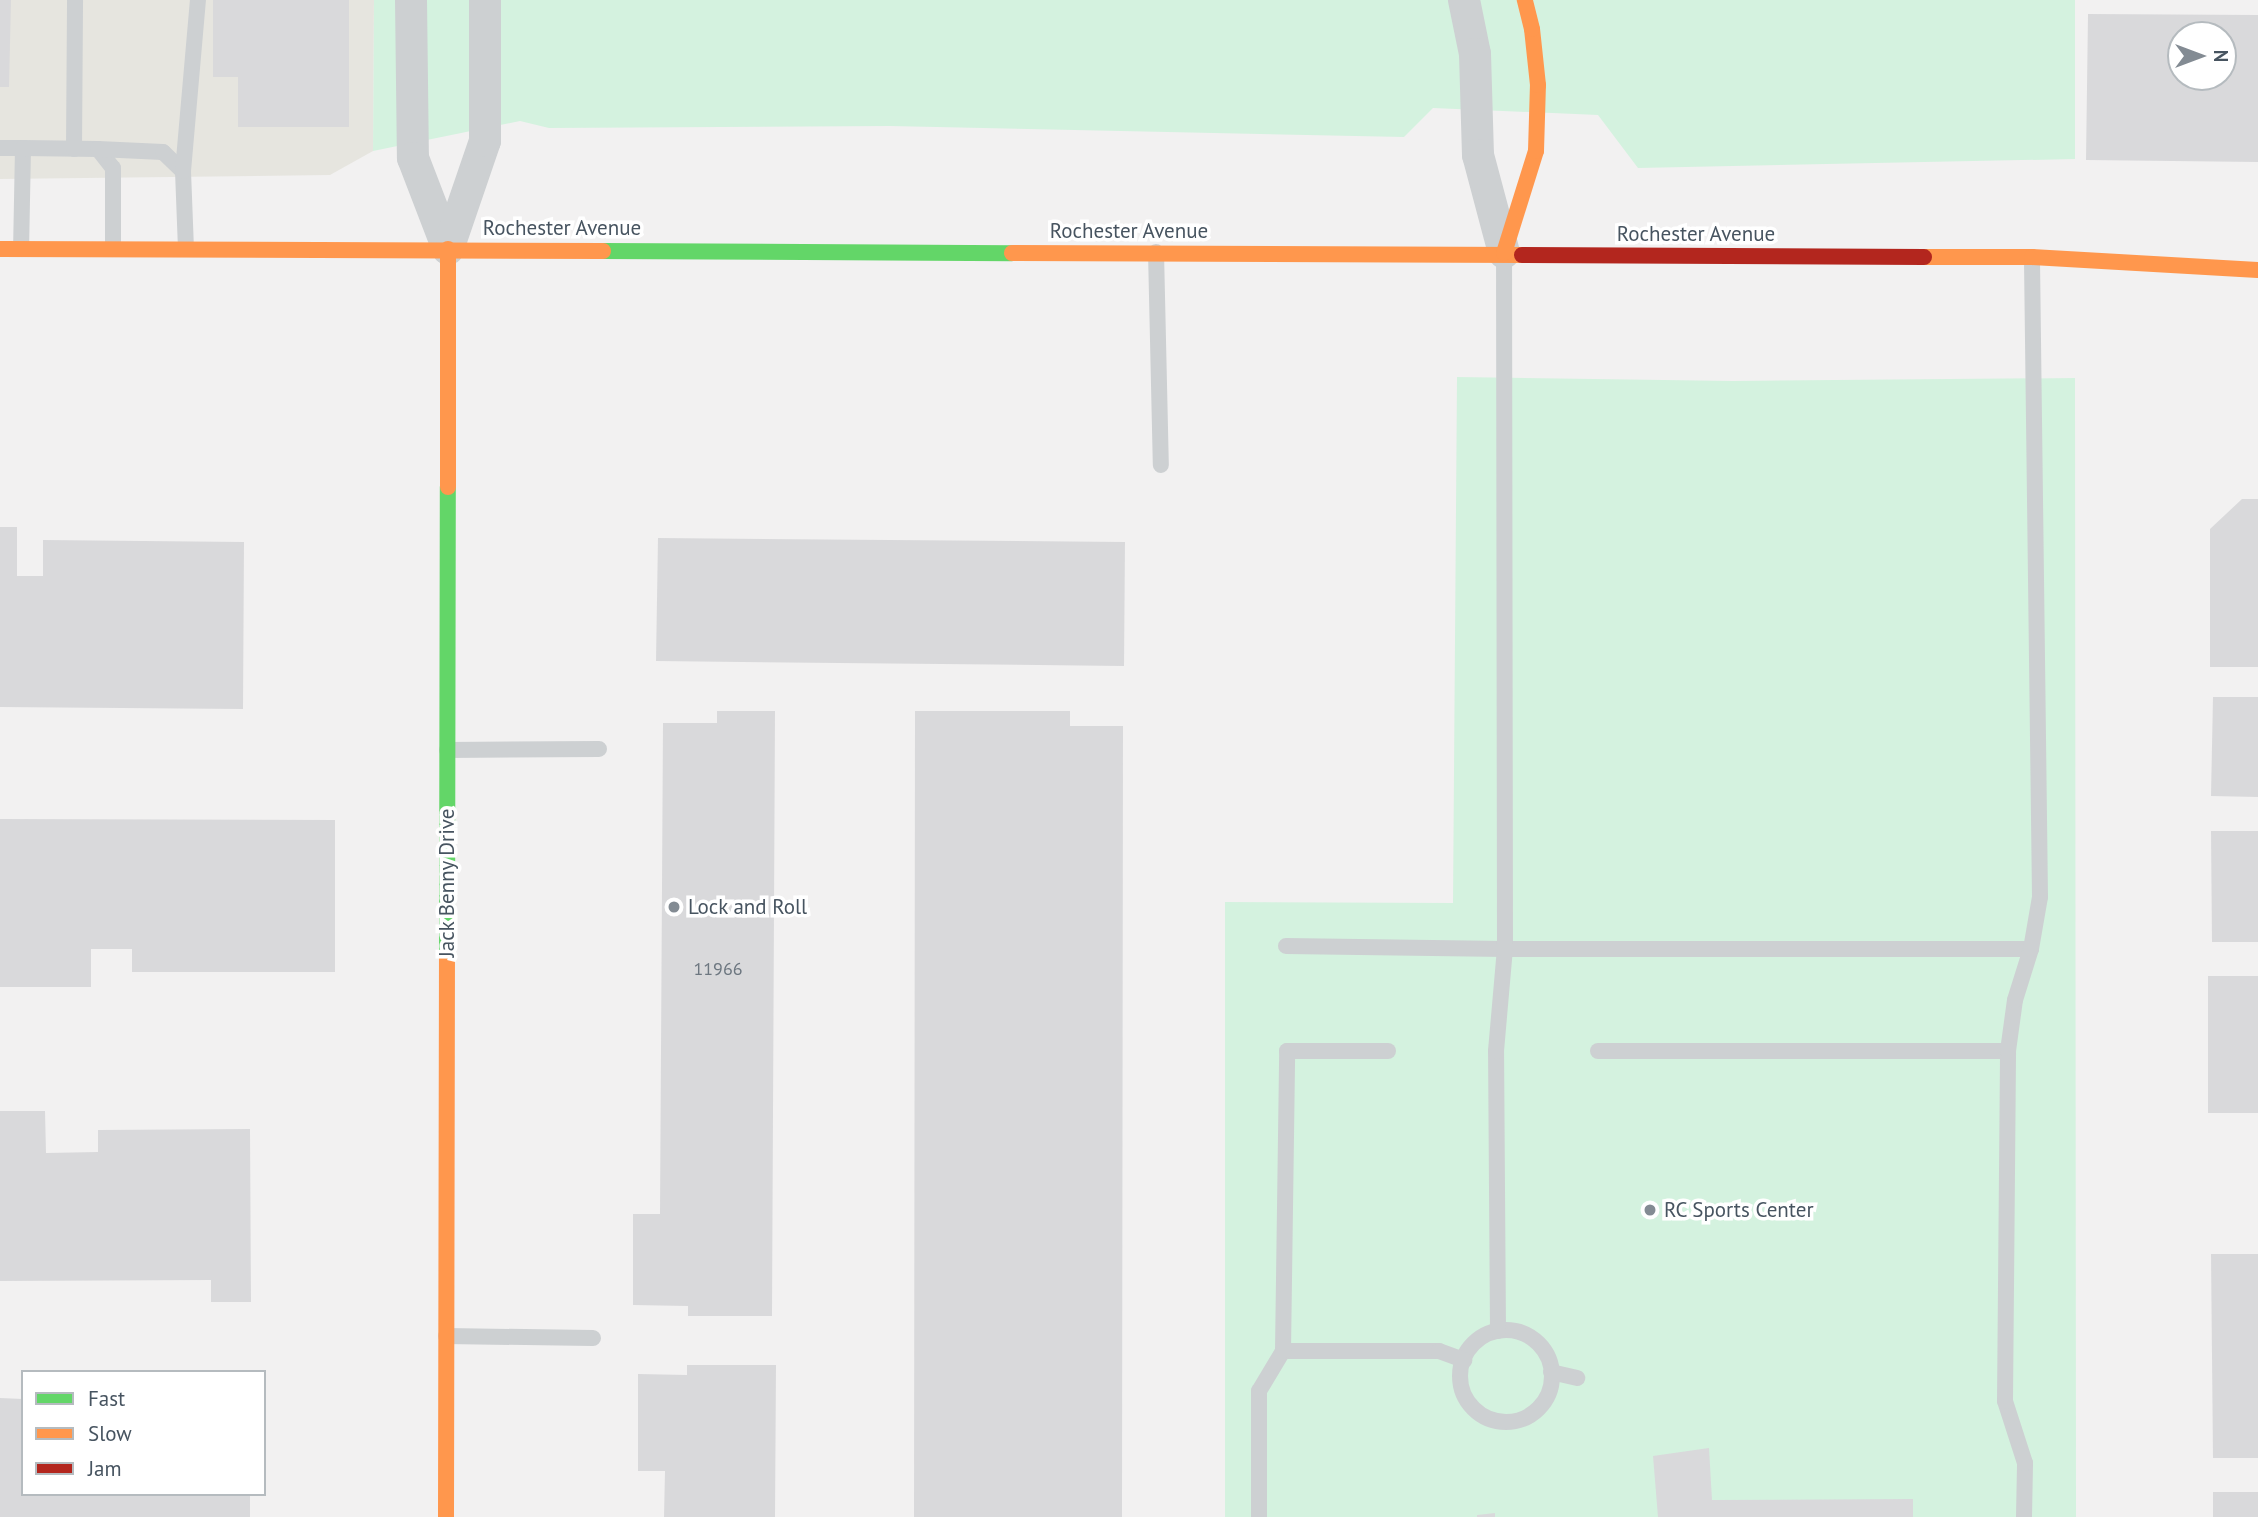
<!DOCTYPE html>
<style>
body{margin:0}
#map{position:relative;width:2258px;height:1517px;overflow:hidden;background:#f2f1f1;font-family:"PT Sans",sans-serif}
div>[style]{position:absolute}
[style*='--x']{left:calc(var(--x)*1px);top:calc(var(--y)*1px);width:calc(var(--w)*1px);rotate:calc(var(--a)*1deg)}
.commercial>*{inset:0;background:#e6e5df}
.green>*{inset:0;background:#d4f2df}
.building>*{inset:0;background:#d9d9db}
.lane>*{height:16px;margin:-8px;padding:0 8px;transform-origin:8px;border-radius:8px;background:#cdd0d2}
.lane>.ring{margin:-8px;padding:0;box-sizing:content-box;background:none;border:16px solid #cdd0d2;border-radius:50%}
.street>*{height:32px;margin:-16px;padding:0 16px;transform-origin:16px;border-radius:16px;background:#cdd0d2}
.fast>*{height:16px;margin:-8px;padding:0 8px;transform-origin:8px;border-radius:8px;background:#63d668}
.slow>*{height:16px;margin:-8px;padding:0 8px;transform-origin:8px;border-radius:8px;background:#ff974d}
.jam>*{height:16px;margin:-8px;padding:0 8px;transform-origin:8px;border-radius:8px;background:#b3261e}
.dots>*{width:19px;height:19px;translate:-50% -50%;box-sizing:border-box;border:4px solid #fff;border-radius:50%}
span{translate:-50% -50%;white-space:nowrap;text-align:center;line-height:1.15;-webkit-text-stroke:7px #fff;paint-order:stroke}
.number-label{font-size:18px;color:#6d7780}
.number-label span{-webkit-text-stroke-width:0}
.street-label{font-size:21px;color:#475460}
.poi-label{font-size:21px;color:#475460}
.left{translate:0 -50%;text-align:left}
.legend{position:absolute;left:21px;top:1370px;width:245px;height:126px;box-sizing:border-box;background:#fff;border:2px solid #b5bbbf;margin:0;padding:9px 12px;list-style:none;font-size:21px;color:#475460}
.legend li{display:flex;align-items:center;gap:14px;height:35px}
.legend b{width:35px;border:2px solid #b5bbbf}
.north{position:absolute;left:2167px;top:21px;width:70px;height:70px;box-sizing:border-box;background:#fff;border:2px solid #b5bbbf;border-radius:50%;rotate:90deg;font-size:19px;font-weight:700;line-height:28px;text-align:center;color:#475460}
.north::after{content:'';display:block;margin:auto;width:24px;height:32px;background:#838b93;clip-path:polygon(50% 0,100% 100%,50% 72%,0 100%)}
</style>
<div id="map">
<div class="commercial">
<i style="clip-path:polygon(0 0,374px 0,373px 151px,330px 175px,0 179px)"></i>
</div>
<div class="green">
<i style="clip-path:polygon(374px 0,2075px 0,2075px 159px,1638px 168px,1598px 115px,1433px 108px,1404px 137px,890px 126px,549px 128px,520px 121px,373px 151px)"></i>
<i style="clip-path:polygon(1457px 377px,1733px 381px,2075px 378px,2076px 1517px,1225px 1517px,1225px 902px,1453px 903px)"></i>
</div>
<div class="building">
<i style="clip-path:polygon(0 0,11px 0,9px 87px,0 87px)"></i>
<i style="clip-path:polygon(213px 0,349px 0,349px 127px,238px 127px,238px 77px,213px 77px)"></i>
<i style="clip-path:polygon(evenodd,2088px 14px,2258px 15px,2258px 162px,2086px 160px,2088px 14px,2181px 35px,2223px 35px,2223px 77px,2181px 77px,2181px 35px)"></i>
<i style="clip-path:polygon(2242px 499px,2258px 499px,2258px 667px,2210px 667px,2210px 529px)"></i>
<i style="clip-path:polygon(0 527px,17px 527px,17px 576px,43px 576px,43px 540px,244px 542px,243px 709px,0 707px)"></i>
<i style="clip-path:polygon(658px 538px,1125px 542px,1124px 666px,656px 661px)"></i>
<i style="clip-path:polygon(2213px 697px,2258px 697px,2258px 797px,2211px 796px)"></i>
<i style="clip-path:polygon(717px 711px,775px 711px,772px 1316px,688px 1316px,688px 1306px,633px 1305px,633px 1214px,660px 1214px,663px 723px,717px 723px)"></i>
<i style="clip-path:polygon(915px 711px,1070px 711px,1070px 726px,1123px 726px,1122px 1517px,914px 1517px)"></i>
<i style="clip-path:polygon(0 819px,335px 820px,335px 972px,132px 972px,132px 949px,91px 949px,91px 987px,0 987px)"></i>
<i style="clip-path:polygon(2211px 831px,2258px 831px,2258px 942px,2212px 942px)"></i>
<i style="clip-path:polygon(2208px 976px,2258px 976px,2258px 1113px,2208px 1113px)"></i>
<i style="clip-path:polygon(0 1111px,45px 1111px,46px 1153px,98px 1152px,98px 1130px,250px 1129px,251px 1302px,211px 1302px,211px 1280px,0 1281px)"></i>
<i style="clip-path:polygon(2211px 1254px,2258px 1254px,2258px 1458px,2213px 1458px)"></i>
<i style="clip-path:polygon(687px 1365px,776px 1365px,775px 1517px,664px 1517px,665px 1471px,638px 1471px,638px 1374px,687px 1375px)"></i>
<i style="clip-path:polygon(0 1398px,23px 1399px,23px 1494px,250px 1494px,250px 1517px,0 1517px)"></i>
<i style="clip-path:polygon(1709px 1448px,1712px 1500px,1913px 1499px,1913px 1517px,1658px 1517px,1653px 1456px)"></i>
<i style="clip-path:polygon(2213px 1492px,2258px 1492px,2258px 1517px,2213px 1517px)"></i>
<i style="clip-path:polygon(1495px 1513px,1495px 1517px,1477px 1517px,1477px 1515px)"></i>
</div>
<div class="lane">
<i style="--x:0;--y:148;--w:23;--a:0"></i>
<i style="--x:23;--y:148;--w:101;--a:91.1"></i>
<i style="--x:23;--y:148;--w:75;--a:0.8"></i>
<i style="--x:98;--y:149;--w:24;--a:52"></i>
<i style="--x:113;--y:168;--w:81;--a:90"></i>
<i style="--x:74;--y:149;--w:149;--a:-89.6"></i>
<i style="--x:98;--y:149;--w:65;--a:2.6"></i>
<i style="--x:163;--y:152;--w:28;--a:44"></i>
<i style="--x:183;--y:171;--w:78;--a:87.8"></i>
<i style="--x:183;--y:171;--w:172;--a:-85"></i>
<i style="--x:1156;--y:252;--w:213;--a:88.7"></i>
<i style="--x:447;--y:750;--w:152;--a:-0.4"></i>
<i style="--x:1286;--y:946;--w:219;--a:0.8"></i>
<i style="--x:1505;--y:949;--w:526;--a:0"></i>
<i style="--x:1598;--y:1051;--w:410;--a:0"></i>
<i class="ring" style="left:1460px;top:1330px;width:76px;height:76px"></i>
<i style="--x:1498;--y:1331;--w:280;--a:-90.4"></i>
<i style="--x:1496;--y:1051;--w:102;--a:-85"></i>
<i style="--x:1505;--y:949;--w:696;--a:-90.08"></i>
<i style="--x:446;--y:1336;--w:147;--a:0.8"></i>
<i style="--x:1283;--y:1351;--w:156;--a:0"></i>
<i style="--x:1439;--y:1351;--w:27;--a:20"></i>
<i style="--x:1551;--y:1372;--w:27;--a:13"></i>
<i style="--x:1259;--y:1517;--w:126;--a:-90"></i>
<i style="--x:1259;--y:1391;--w:47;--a:-59"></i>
<i style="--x:1283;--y:1351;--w:300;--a:-89.2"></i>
<i style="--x:1287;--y:1051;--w:101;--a:0"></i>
<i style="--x:2024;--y:1517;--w:54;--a:-88.9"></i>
<i style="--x:2025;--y:1463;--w:65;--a:-107.9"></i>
<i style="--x:2005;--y:1401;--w:350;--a:-89.5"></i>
<i style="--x:2008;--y:1051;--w:51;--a:-82.2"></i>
<i style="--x:2015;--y:1000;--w:53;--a:-72.6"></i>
<i style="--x:2031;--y:949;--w:53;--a:-80.2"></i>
<i style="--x:2040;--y:897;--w:640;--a:-90.72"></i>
</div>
<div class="street">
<i style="--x:411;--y:0;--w:158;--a:89.3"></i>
<i style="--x:413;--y:158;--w:97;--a:69"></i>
<i style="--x:1464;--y:0;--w:55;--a:78.5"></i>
<i style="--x:1475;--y:54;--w:101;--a:88.3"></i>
<i style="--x:1478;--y:155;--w:101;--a:75.1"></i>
<i style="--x:448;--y:249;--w:114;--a:-71.1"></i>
<i style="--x:485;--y:141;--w:141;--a:-90"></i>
</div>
<div class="fast">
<i style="--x:603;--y:251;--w:409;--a:0.3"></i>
<i style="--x:447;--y:957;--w:470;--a:-89.9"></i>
</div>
<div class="slow">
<i style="--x:0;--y:249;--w:603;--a:0.19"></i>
<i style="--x:1012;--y:253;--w:510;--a:0.22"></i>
<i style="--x:1504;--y:253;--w:107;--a:-72.6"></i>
<i style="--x:1536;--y:151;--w:66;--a:-88.3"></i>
<i style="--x:1538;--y:85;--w:56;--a:-96.1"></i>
<i style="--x:1532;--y:29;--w:30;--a:-104"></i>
<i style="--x:1924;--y:257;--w:108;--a:0"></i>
<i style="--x:2032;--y:257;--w:226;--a:3.3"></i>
<i style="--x:448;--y:487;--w:238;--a:-90"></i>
<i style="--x:446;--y:1517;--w:560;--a:-89.9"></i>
</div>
<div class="jam">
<i style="--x:1522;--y:255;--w:402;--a:0.3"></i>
</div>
<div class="dots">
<i style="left:674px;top:907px;background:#838b93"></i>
<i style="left:1650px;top:1210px;background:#838b93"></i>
</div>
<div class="number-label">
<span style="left:718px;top:969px">11966</span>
</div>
<div class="street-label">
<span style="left:562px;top:228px">Rochester Avenue</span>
<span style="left:1129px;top:231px">Rochester Avenue</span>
<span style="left:1696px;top:234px">Rochester Avenue</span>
<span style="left:447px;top:883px;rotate:-90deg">Jack Benny Drive</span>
</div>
<div class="poi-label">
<span class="left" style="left:688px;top:907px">Lock and Roll</span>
<span class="left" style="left:1664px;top:1210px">RC Sports Center</span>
</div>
<ul class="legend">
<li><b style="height:9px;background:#63d668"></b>Fast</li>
<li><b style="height:9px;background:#ff974d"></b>Slow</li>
<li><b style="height:9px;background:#b3261e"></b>Jam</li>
</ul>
<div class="north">N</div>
</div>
